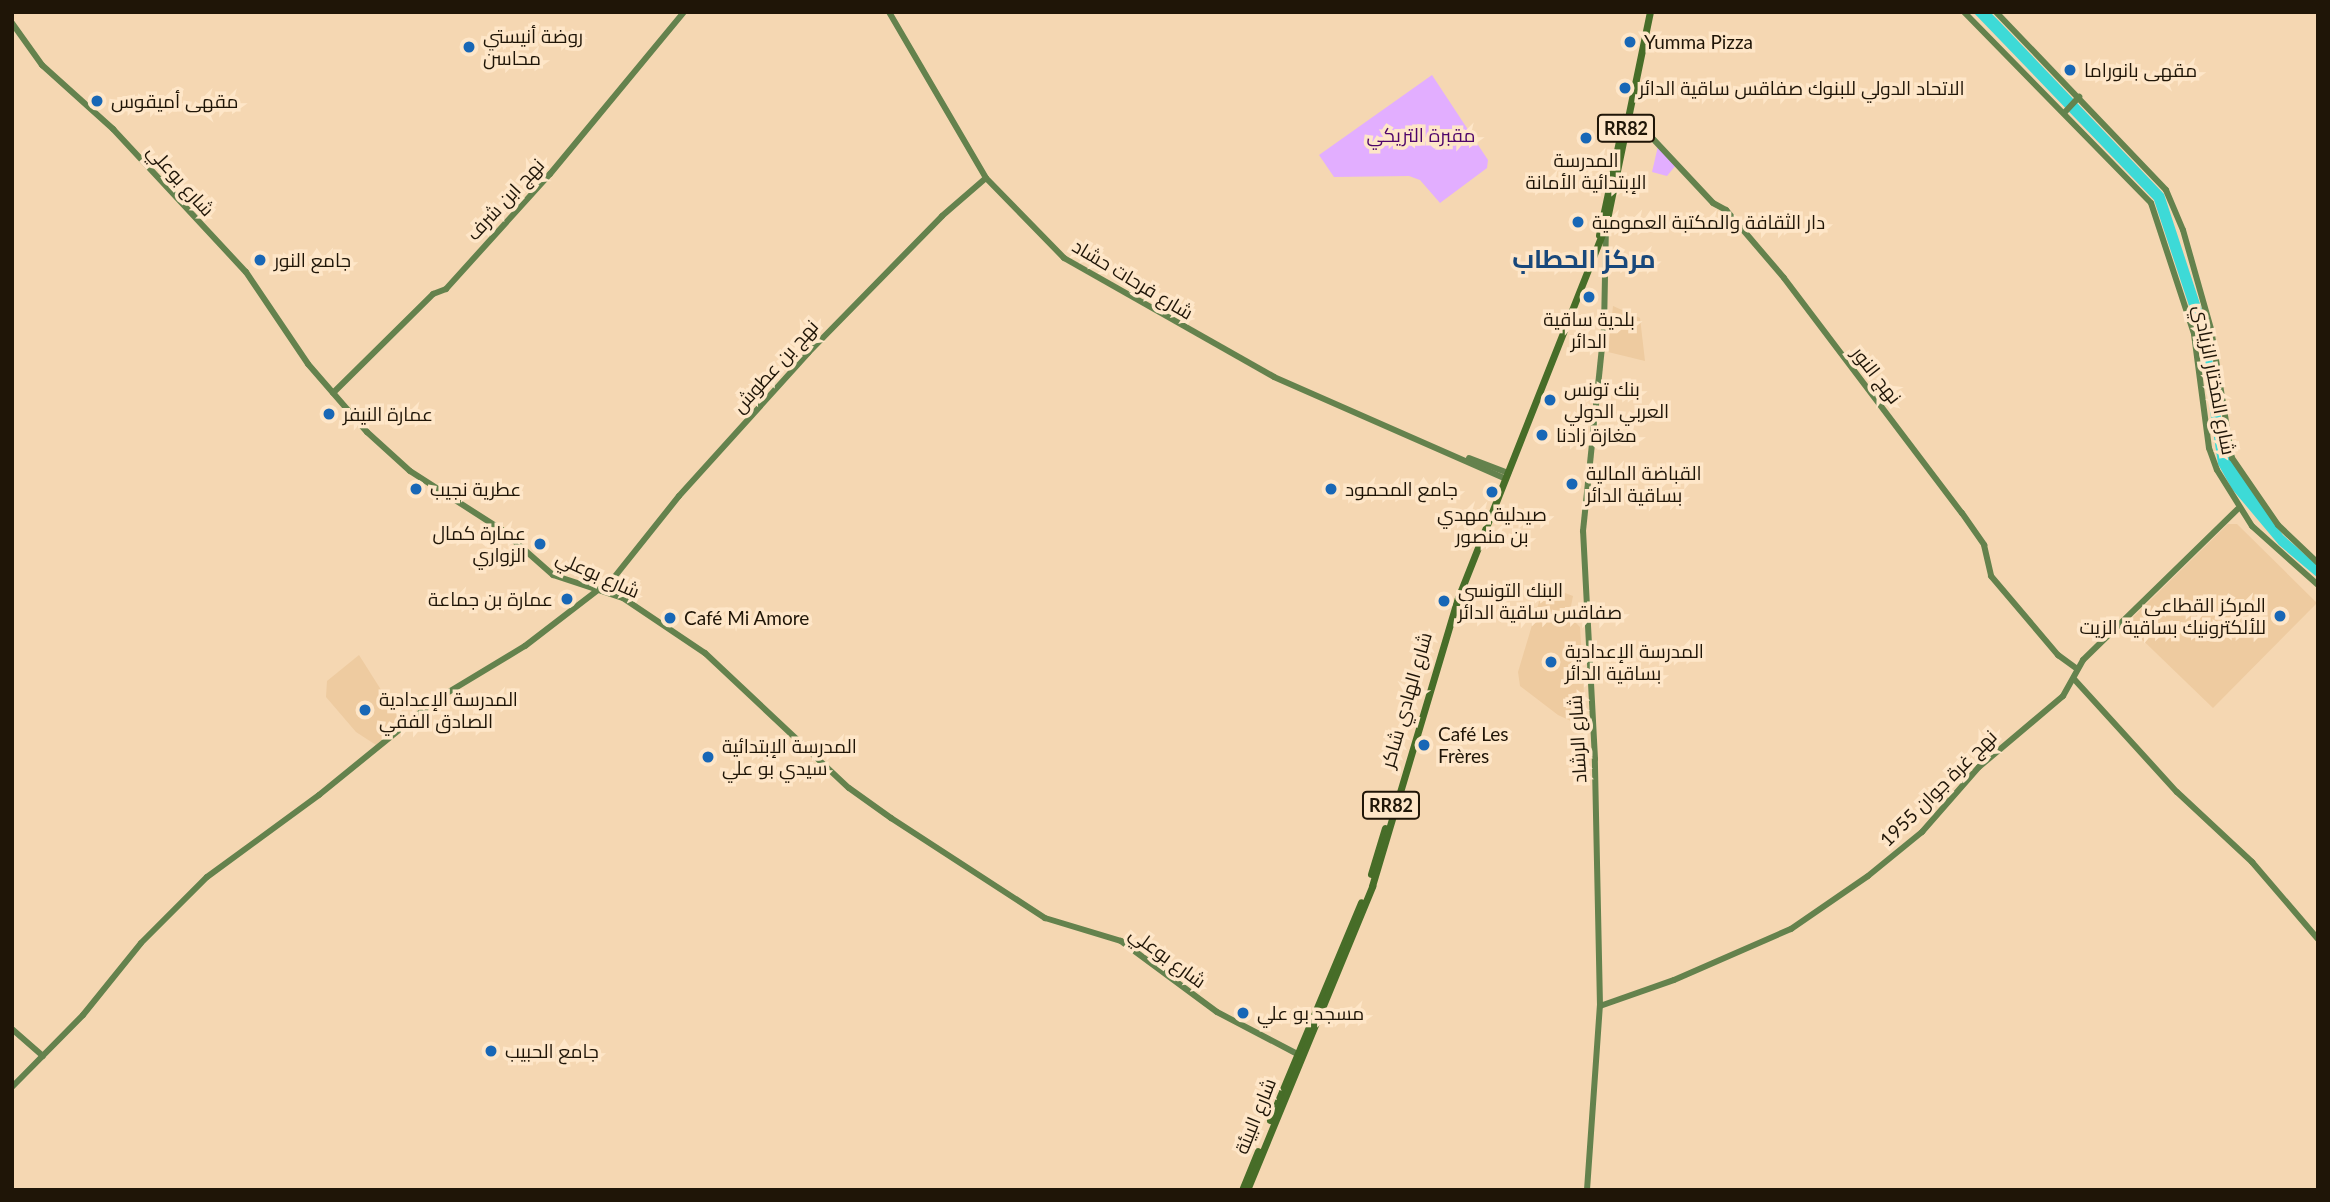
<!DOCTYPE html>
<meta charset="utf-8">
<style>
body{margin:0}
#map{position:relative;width:2330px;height:1202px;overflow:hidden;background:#f5d7b2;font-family:Lato,Cairo,sans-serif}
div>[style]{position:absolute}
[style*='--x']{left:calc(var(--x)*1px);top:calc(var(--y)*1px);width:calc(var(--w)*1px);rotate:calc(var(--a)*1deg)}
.built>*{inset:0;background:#eecba0}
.green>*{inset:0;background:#e2aeff}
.water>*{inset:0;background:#3ddad7}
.secondary>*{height:6px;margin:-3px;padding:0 3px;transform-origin:3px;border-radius:3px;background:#64824d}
.primary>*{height:7px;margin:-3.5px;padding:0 3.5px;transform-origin:3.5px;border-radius:3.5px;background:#476d28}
.dots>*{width:19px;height:19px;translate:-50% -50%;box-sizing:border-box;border:4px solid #fee6c8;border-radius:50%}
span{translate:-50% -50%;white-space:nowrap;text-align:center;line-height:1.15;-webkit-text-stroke:7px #fee6c8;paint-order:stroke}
.shield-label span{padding:2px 5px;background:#fee6c8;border:2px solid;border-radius:5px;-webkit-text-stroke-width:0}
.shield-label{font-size:18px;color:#1f1507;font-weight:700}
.poi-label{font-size:19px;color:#1f1507}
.left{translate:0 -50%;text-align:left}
.right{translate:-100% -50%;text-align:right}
.park-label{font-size:19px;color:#4e056a}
.street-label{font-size:19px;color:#1f1507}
.district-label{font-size:26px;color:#19487b;font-weight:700}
.frame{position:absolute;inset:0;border:14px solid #1f1507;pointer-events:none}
</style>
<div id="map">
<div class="built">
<i style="clip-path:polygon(1613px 306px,1640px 318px,1645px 361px,1608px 352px)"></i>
<i style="clip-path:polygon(2228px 524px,2237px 524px,2317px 603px,2213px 708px,2126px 624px)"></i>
<i style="clip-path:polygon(1544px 585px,1573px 596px,1569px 616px,1580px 627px,1586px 728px,1558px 715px,1520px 686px,1518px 672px)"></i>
<i style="clip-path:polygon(359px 655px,402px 723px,376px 745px,356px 732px,326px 697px,327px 681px)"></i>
</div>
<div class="green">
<i style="clip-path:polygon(1432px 75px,1488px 160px,1487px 168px,1440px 203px,1420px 180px,1409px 176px,1334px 177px,1319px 155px)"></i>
<i style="clip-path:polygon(1658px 146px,1676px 165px,1667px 176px,1652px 172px)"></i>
</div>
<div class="water">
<i style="clip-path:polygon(1973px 12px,1990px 12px,1997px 19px,2164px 194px,2207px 325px,2227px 455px,2283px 535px,2318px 566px,2318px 578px,2279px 545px,2232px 489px,2218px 464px,2199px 336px,2154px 200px)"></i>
</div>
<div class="secondary">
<i style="--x:889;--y:12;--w:192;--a:59.7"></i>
<i style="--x:986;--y:178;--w:112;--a:45.7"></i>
<i style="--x:1064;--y:258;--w:241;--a:29.5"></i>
<i style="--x:1274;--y:377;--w:253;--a:23.7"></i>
<i style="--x:1964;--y:12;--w:267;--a:45.6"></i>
<i style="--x:2151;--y:203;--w:138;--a:71.8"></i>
<i style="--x:2194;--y:334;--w:115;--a:82.5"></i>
<i style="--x:2209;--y:448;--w:23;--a:70"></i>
<i style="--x:2217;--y:470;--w:66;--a:58"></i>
<i style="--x:2252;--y:526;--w:89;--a:41.8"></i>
<i style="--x:1996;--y:12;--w:246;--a:46.3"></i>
<i style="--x:2166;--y:190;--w:43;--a:67"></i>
<i style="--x:2183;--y:230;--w:103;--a:74.2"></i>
<i style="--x:2211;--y:329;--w:131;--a:80.8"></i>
<i style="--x:2232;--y:458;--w:81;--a:55.5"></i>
<i style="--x:2278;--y:525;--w:55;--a:43.5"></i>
<i style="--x:12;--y:23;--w:52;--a:54.5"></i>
<i style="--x:42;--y:65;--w:96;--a:42"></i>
<i style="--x:113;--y:129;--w:195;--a:47.1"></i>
<i style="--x:246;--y:272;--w:111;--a:56"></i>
<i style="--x:308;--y:364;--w:90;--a:49.1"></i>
<i style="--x:367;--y:432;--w:58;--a:42.2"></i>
<i style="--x:410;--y:471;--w:109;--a:32.7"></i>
<i style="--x:502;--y:530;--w:68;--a:41.4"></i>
<i style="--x:553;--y:575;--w:74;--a:18.2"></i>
<i style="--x:623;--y:598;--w:99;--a:33.9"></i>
<i style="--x:705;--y:653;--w:197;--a:43.2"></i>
<i style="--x:849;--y:788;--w:52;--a:35.5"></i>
<i style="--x:891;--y:818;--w:184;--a:33"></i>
<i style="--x:1045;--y:918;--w:79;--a:16.8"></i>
<i style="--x:1121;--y:941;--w:119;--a:36.5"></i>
<i style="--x:1217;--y:1012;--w:95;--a:27.6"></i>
<i style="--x:2065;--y:112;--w:21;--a:-47"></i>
<i style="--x:1624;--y:117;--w:19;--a:28"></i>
<i style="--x:1641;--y:126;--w:105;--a:46.9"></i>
<i style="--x:1713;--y:203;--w:15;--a:28"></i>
<i style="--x:1726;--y:210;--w:89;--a:49.5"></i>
<i style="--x:1784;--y:278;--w:295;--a:52.9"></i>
<i style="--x:1962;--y:513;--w:39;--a:55"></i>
<i style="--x:1984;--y:545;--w:32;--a:77"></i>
<i style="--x:1991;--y:576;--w:104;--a:49.7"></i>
<i style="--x:2058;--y:655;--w:24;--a:36"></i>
<i style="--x:333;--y:393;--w:141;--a:-44.7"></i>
<i style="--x:433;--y:294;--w:14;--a:-21"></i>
<i style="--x:446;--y:289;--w:155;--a:-47.9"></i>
<i style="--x:550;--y:174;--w:210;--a:-50.4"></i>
<i style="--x:1469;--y:458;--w:42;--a:21"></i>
<i style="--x:604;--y:590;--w:120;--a:-51.4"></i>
<i style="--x:679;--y:496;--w:193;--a:-47.9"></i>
<i style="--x:808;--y:353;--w:192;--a:-45.6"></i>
<i style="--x:942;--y:216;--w:58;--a:-40.8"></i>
<i style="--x:2074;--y:679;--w:153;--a:47.7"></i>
<i style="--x:2177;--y:792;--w:103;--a:43"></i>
<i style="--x:2252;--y:862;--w:101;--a:49.4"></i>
<i style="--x:1600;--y:1006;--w:78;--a:-19.4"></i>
<i style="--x:1674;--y:980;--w:128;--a:-23.6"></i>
<i style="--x:1791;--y:929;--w:93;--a:-34.5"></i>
<i style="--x:1868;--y:876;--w:70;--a:-39.2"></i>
<i style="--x:1922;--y:832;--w:86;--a:-48.8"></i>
<i style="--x:1979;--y:767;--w:110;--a:-40.2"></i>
<i style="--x:2063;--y:696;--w:41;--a:-60.9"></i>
<i style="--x:2083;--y:660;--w:216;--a:-44.3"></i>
<i style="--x:12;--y:1029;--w:41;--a:41.1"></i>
<i style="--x:12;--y:1087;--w:101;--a:-45.4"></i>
<i style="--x:83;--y:1015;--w:92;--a:-51.1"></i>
<i style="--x:141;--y:943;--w:93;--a:-45"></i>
<i style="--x:207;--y:877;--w:139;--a:-36.2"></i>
<i style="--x:319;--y:795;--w:152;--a:-39.1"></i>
<i style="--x:437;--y:699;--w:103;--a:-31.1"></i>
<i style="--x:525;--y:646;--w:93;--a:-37.6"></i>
<i style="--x:1587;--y:1190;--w:184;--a:-86"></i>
<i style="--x:1600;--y:1006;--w:247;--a:-91.2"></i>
<i style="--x:1595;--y:759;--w:228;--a:-93"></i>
<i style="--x:1583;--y:531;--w:204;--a:-84.1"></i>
<i style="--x:1604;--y:328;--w:104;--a:-88.9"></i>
</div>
<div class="primary">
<i style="--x:1599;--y:235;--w:110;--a:-78"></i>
<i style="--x:1371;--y:874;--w:48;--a:-73.1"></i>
<i style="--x:1270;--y:1120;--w:236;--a:-67.3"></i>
<i style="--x:1242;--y:1190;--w:42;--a:-67.7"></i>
<i style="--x:1247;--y:1190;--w:329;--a:-67.6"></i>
<i style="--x:1372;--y:886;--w:301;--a:-73.4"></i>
<i style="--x:1458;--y:598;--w:402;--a:-68.4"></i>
<i style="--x:1606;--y:224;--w:217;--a:-78.3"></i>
</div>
<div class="dots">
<i style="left:1630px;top:42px;background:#1867b6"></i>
<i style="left:469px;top:47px;background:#1867b6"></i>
<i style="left:2070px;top:70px;background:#1867b6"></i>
<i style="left:1625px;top:88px;background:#1867b6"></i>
<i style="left:97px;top:101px;background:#1867b6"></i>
<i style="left:1586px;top:138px;background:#1867b6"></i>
<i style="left:1578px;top:222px;background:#1867b6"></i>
<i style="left:260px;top:260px;background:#1867b6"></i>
<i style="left:1589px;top:297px;background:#1867b6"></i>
<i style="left:1550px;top:400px;background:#1867b6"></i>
<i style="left:329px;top:414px;background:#1867b6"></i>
<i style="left:1542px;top:435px;background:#1867b6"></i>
<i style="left:1572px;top:484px;background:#1867b6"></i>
<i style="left:416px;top:489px;background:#1867b6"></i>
<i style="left:1331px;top:489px;background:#1867b6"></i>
<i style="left:1492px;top:492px;background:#1867b6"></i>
<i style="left:540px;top:544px;background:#1867b6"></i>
<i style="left:567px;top:599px;background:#1867b6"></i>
<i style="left:1444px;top:601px;background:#1867b6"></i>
<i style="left:2280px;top:616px;background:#1867b6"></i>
<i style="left:670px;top:618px;background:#1867b6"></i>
<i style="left:1551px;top:662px;background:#1867b6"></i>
<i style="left:365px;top:710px;background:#1867b6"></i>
<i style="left:1424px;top:745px;background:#1867b6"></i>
<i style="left:708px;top:757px;background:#1867b6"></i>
<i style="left:1243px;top:1013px;background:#1867b6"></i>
<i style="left:491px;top:1051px;background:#1867b6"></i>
</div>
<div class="shield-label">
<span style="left:1626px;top:128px">RR82</span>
<span style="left:1391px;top:805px">RR82</span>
</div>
<div class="poi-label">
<span class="left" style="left:483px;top:47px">روضة أنيستي<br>محاسن</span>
<span class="left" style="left:1644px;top:42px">Yumma Pizza</span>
<span class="left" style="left:2084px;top:70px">مقهى بانوراما</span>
<span class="left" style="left:1639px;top:88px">الاتحاد الدولي للبنوك صفاقس ساقية الدائر</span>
<span class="left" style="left:111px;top:101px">مقهى أميقوس</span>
<span style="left:1586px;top:171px">المدرسة<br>الإبتدائية الأمانة</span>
<span class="left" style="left:1592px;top:222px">دار الثقافة والمكتبة العمومية</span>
<span class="left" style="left:274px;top:260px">جامع النور</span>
<span style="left:1589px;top:330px">بلدية ساقية<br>الدائر</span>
<span class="left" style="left:1564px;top:400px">بنك تونس<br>العربي الدولي</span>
<span class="left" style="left:343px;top:414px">عمارة النيفر</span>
<span class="left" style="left:1556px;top:435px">مغازة زادنا</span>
<span class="left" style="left:1586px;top:484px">القباضة المالية<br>بساقية الدائر</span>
<span class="left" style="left:430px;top:489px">عطرية نجيب</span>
<span class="left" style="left:1345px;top:489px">جامع المحمود</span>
<span style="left:1492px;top:525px">صيدلية مهدي<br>بن منصور</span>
<span class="right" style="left:526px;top:544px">عمارة كمال<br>الزواري</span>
<span class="left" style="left:1458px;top:601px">البنك التونسي<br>صفاقس ساقية الدائر</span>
<span class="right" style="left:553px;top:599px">عمارة بن جماعة</span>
<span class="right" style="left:2266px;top:616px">المركز القطاعي<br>للألكترونيك بساقية الزيت</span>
<span class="left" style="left:684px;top:618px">Café Mi Amore</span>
<span class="left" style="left:1565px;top:662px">المدرسة الإعدادية<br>بساقية الدائر</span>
<span class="left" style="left:379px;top:710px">المدرسة الإعدادية<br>الصادق الفقي</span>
<span class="left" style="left:1438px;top:745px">Café Les<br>Frères</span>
<span class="left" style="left:722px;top:757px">المدرسة الإبتدائية<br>سيدي بو علي</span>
<span class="left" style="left:1257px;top:1013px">مسجد بو علي</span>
<span class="left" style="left:505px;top:1051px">جامع الحبيب</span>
</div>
<div class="park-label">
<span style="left:1421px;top:135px">مقبرة التريكي</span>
</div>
<div class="street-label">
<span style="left:181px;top:180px;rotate:48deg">شارع بوعلي</span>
<span style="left:505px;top:199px;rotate:-47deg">نهج ابن شرف</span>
<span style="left:1133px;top:279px;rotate:31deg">شارع فرحات حشاد</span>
<span style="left:775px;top:366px;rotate:-48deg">نهج بن عطوش</span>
<span style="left:1877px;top:375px;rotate:52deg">نهج النور</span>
<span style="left:2215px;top:380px;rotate:79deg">شارع المختار الزيادي</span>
<span style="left:598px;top:574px;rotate:24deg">شارع بوعلي</span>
<span style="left:1406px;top:700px;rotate:-74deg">شارع الهادي شاكر</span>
<span style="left:1577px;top:739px;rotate:-93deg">شارع الرشاد</span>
<span style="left:1938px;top:788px;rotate:-45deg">نهج غرة جوان 1955</span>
<span style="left:1168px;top:957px;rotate:36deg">شارع بوعلي</span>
<span style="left:1255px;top:1116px;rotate:-68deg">شارع البيئة</span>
</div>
<div class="district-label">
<span style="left:1584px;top:259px">مركز الحطاب</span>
</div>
<div class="frame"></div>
</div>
